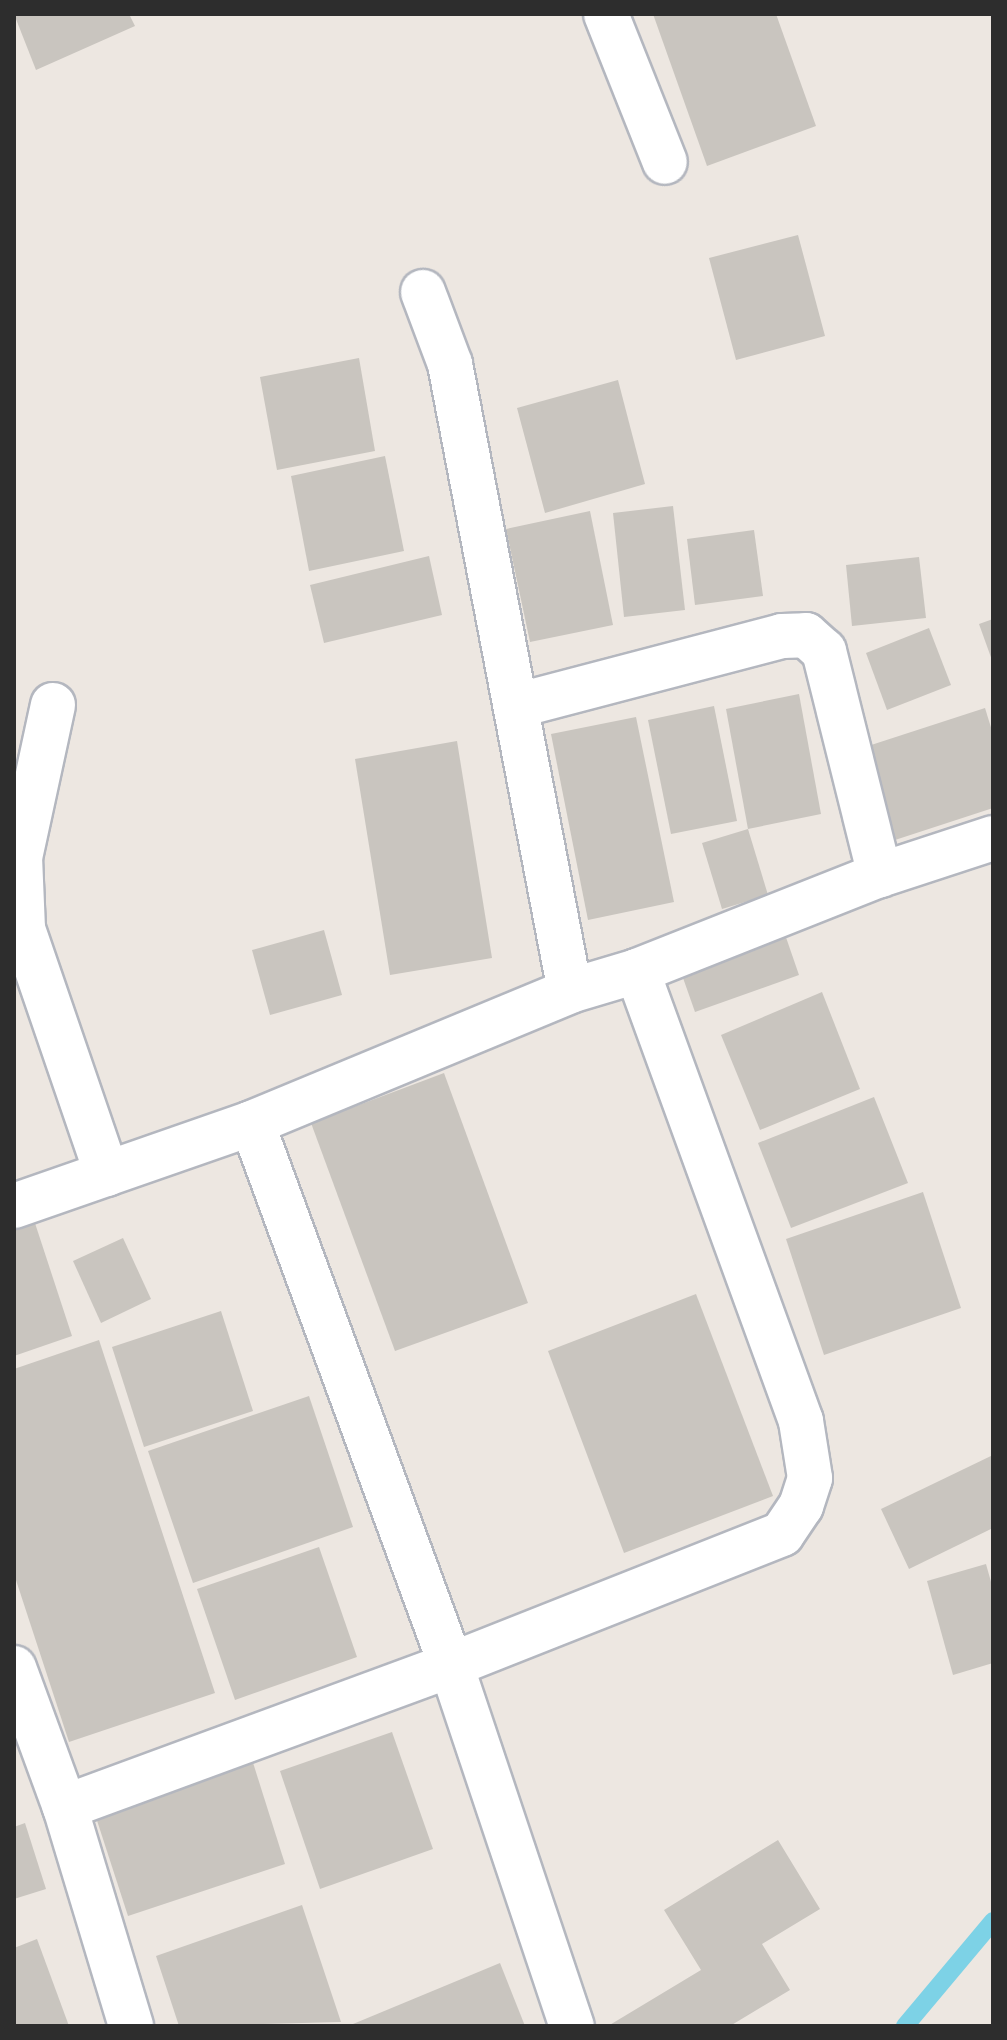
<!DOCTYPE html>
<style>
body{margin:0}
#map{position:relative;width:1007px;height:2040px;overflow:hidden;background:#ede7e1;font-family:"PT Sans Narrow",sans-serif}
div>[style]{position:absolute}
[style*='--x']{left:calc(var(--x)*1px);top:calc(var(--y)*1px);width:calc(var(--w)*1px);rotate:calc(var(--a)*1deg)}
.stream>*{height:18px;margin:-9px;padding:0 9px;transform-origin:9px;border-radius:9px;background:#7dd2e6}
.building>*{inset:0;background:#c9c5bf}
.roads{filter:drop-shadow(2px 0 #b4b7bf) drop-shadow(-2px 0 #b4b7bf) drop-shadow(0 2px #b4b7bf) drop-shadow(0 -2px #b4b7bf)}
.minor>*{height:44px;margin:-22px;padding:0 22px;transform-origin:22px;border-radius:22px;background:#fff}
span{translate:-50% -50%;white-space:nowrap;text-align:center;line-height:1.15;-webkit-text-stroke:8px #fff;paint-order:stroke}
.frame{position:absolute;inset:0;border:16px solid #2d2d2d;pointer-events:none}
</style>
<div id="map">
<div class="stream">
<i style="--x:905;--y:2026;--w:137;--a:-50"></i>
</div>
<div class="building">
<i style="clip-path:polygon(14px 14px,129px 14px,135px 26px,36px 70px)"></i>
<i style="clip-path:polygon(653px 14px,776px 14px,816px 126px,707px 166px)"></i>
<i style="clip-path:polygon(798px 235px,825px 336px,736px 360px,709px 258px)"></i>
<i style="clip-path:polygon(359px 358px,375px 451px,277px 470px,260px 377px)"></i>
<i style="clip-path:polygon(618px 380px,645px 484px,545px 513px,517px 408px)"></i>
<i style="clip-path:polygon(385px 456px,404px 551px,309px 571px,291px 476px)"></i>
<i style="clip-path:polygon(673px 506px,685px 610px,624px 617px,613px 513px)"></i>
<i style="clip-path:polygon(590px 511px,613px 625px,530px 642px,506px 529px)"></i>
<i style="clip-path:polygon(754px 530px,763px 596px,695px 605px,687px 539px)"></i>
<i style="clip-path:polygon(429px 556px,442px 615px,324px 643px,310px 585px)"></i>
<i style="clip-path:polygon(919px 557px,926px 618px,852px 626px,846px 565px)"></i>
<i style="clip-path:polygon(993px 619px,993px 663px,979px 624px)"></i>
<i style="clip-path:polygon(929px 628px,951px 685px,887px 710px,866px 653px)"></i>
<i style="clip-path:polygon(799px 694px,821px 814px,748px 829px,726px 709px)"></i>
<i style="clip-path:polygon(714px 706px,737px 821px,671px 834px,648px 720px)"></i>
<i style="clip-path:polygon(985px 708px,993px 734px,993px 808px,895px 840px,865px 747px)"></i>
<i style="clip-path:polygon(636px 717px,674px 902px,588px 920px,551px 734px)"></i>
<i style="clip-path:polygon(457px 741px,492px 958px,390px 975px,355px 759px)"></i>
<i style="clip-path:polygon(748px 829px,768px 895px,722px 909px,702px 843px)"></i>
<i style="clip-path:polygon(780px 920px,799px 975px,695px 1012px,676px 958px)"></i>
<i style="clip-path:polygon(324px 930px,342px 995px,270px 1015px,252px 950px)"></i>
<i style="clip-path:polygon(822px 992px,860px 1089px,760px 1130px,721px 1035px)"></i>
<i style="clip-path:polygon(444px 1073px,528px 1303px,395px 1351px,311px 1123px)"></i>
<i style="clip-path:polygon(874px 1097px,908px 1183px,791px 1228px,758px 1143px)"></i>
<i style="clip-path:polygon(923px 1192px,961px 1308px,824px 1355px,786px 1239px)"></i>
<i style="clip-path:polygon(32px 1214px,72px 1336px,14px 1356px,14px 1220px)"></i>
<i style="clip-path:polygon(123px 1238px,151px 1299px,101px 1323px,73px 1261px)"></i>
<i style="clip-path:polygon(696px 1294px,773px 1496px,624px 1553px,548px 1351px)"></i>
<i style="clip-path:polygon(221px 1311px,253px 1411px,144px 1447px,112px 1347px)"></i>
<i style="clip-path:polygon(99px 1340px,215px 1693px,69px 1742px,14px 1574px,14px 1369px)"></i>
<i style="clip-path:polygon(309px 1396px,353px 1527px,193px 1583px,148px 1451px)"></i>
<i style="clip-path:polygon(993px 1455px,993px 1528px,909px 1569px,881px 1509px)"></i>
<i style="clip-path:polygon(319px 1547px,357px 1657px,235px 1700px,197px 1589px)"></i>
<i style="clip-path:polygon(986px 1564px,993px 1589px,993px 1663px,953px 1675px,927px 1581px)"></i>
<i style="clip-path:polygon(392px 1732px,433px 1849px,320px 1889px,280px 1771px)"></i>
<i style="clip-path:polygon(249px 1750px,285px 1864px,128px 1916px,91px 1802px)"></i>
<i style="clip-path:polygon(25px 1823px,46px 1889px,14px 1899px,14px 1827px)"></i>
<i style="clip-path:polygon(778px 1840px,820px 1909px,762px 1944px,790px 1990px,730px 2026px,608px 2026px,701px 1970px,664px 1910px)"></i>
<i style="clip-path:polygon(302px 1905px,341px 2022px,179px 2026px,156px 1956px)"></i>
<i style="clip-path:polygon(37px 1939px,69px 2026px,14px 2026px,14px 1948px)"></i>
<i style="clip-path:polygon(500px 1963px,525px 2026px,354px 2026px,353px 2024px)"></i>
</div>
<div class="roads">
<div class="minor">
<i style="--x:606;--y:14;--w:159;--a:68.3"></i>
<i style="--x:423;--y:292;--w:77;--a:69.4"></i>
<i style="--x:450;--y:364;--w:638;--a:79.17"></i>
<i style="--x:53;--y:705;--w:156;--a:102.2"></i>
<i style="--x:20;--y:857;--w:72;--a:87.6"></i>
<i style="--x:23;--y:929;--w:259;--a:71.1"></i>
<i style="--x:519;--y:705;--w:272;--a:-14.7"></i>
<i style="--x:782;--y:636;--w:24;--a:-2"></i>
<i style="--x:806;--y:635;--w:24;--a:42"></i>
<i style="--x:824;--y:651;--w:231;--a:76"></i>
<i style="--x:252;--y:1123;--w:577;--a:69.84"></i>
<i style="--x:451;--y:1665;--w:381;--a:71.5"></i>
<i style="--x:14;--y:1206;--w:252;--a:-19.2"></i>
<i style="--x:252;--y:1123;--w:344;--a:-22.5"></i>
<i style="--x:570;--y:991;--w:70;--a:-16.6"></i>
<i style="--x:637;--y:971;--w:261;--a:-21.6"></i>
<i style="--x:880;--y:875;--w:119;--a:-18.1"></i>
<i style="--x:14;--y:1668;--w:148;--a:69.9"></i>
<i style="--x:65;--y:1807;--w:229;--a:73.2"></i>
<i style="--x:65;--y:1807;--w:411;--a:-20.2"></i>
<i style="--x:451;--y:1665;--w:356;--a:-21.6"></i>
<i style="--x:782;--y:1534;--w:34;--a:-56"></i>
<i style="--x:801;--y:1506;--w:29;--a:-72"></i>
<i style="--x:810;--y:1478;--w:58;--a:-99"></i>
<i style="--x:801;--y:1421;--w:479;--a:-110"></i>
</div>
</div>
<div class="frame"></div>
</div>
